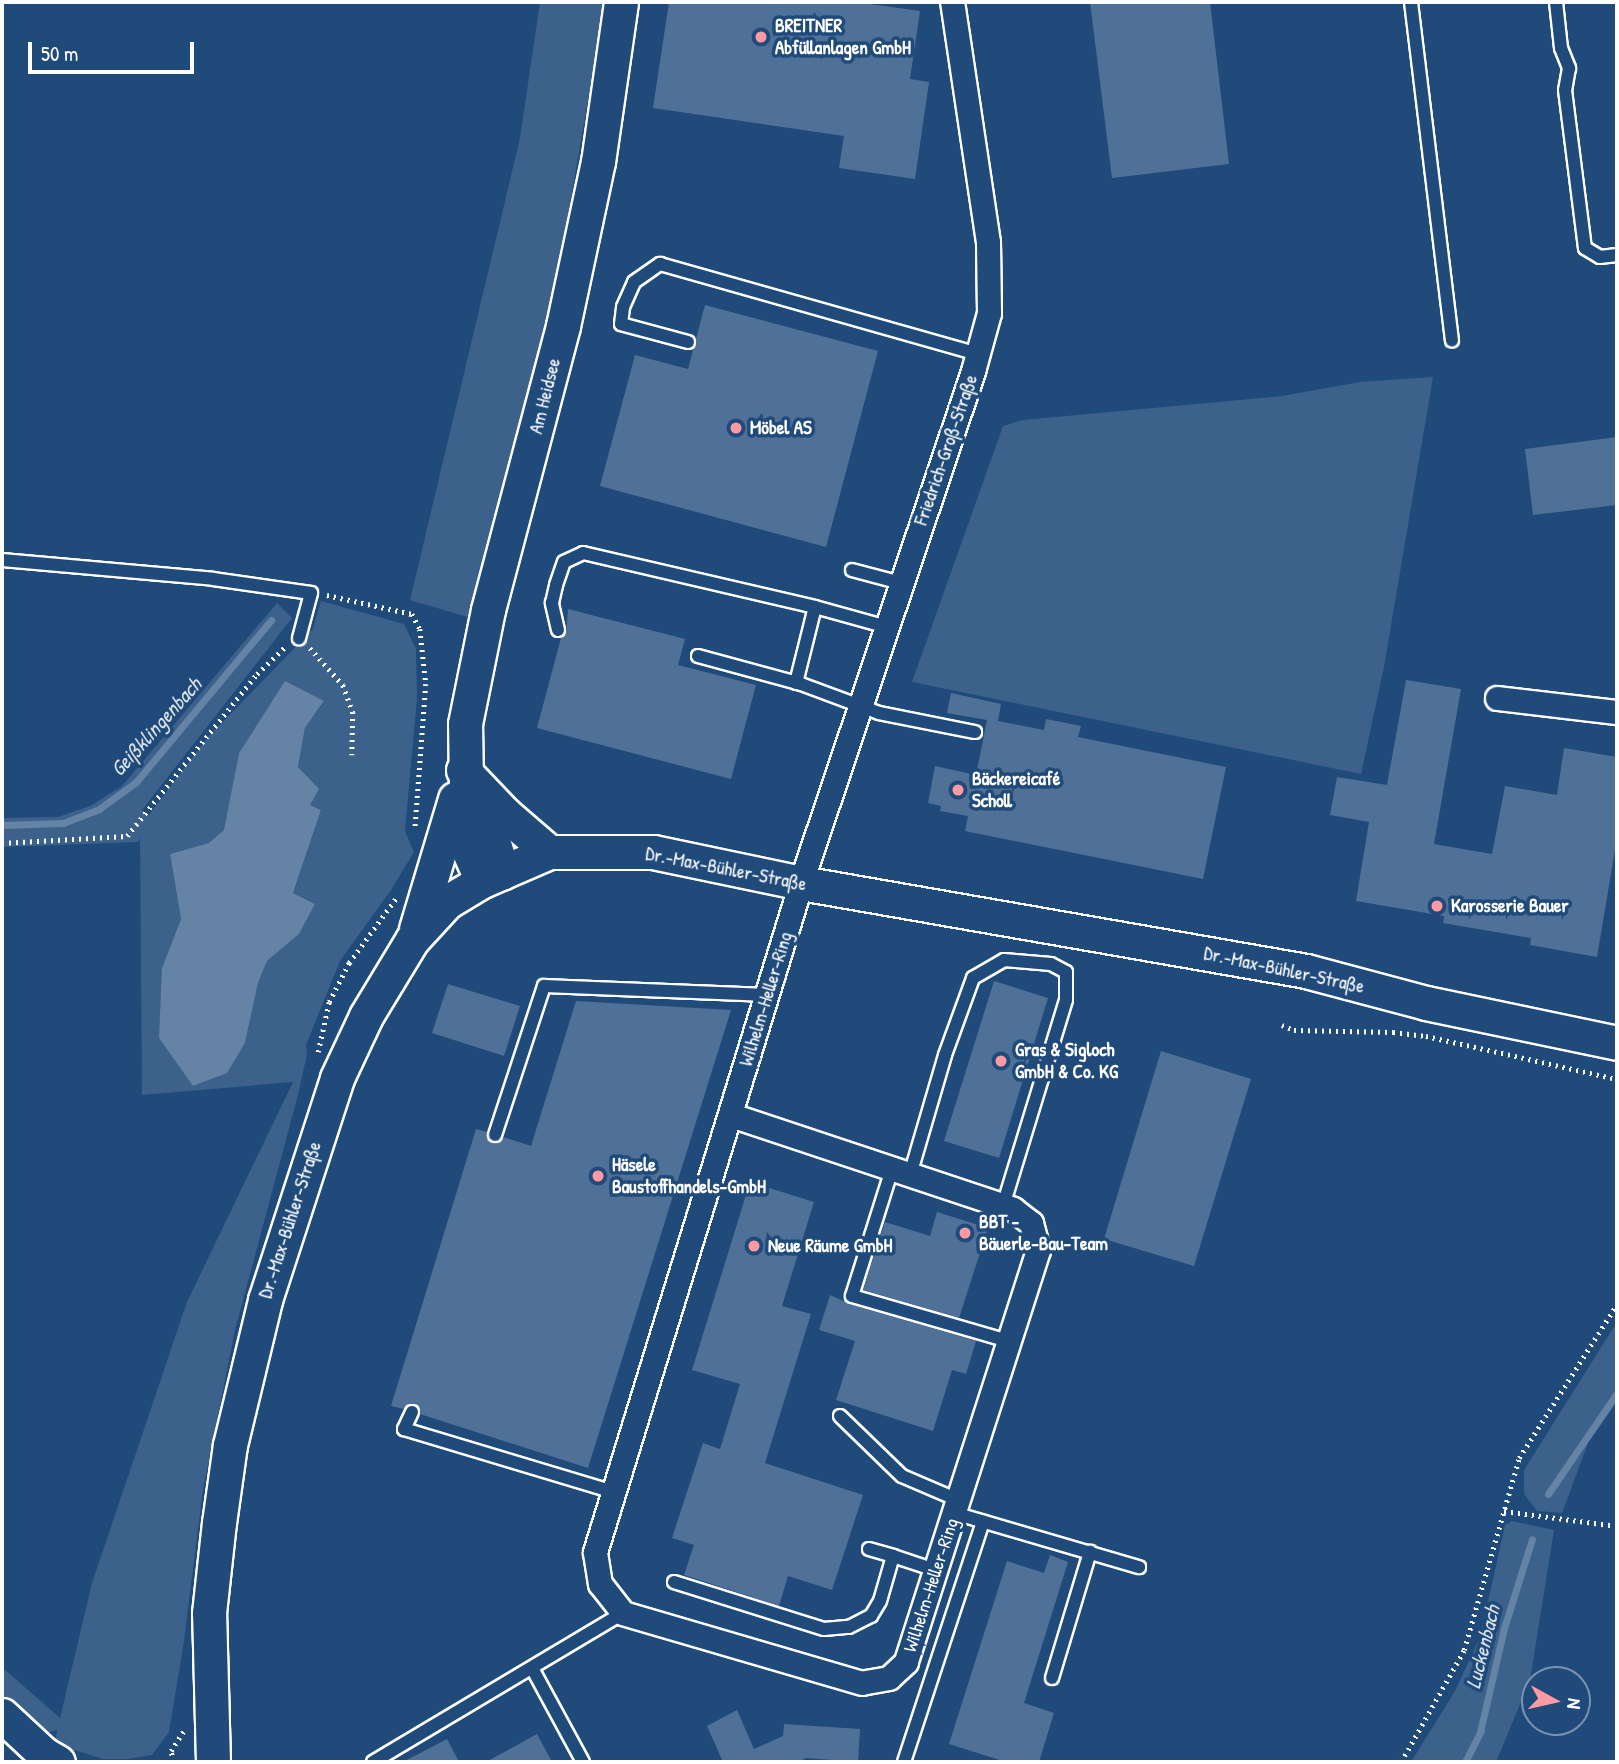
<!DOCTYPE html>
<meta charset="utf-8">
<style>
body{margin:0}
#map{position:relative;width:1619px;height:1764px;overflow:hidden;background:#1f4a7a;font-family:"Patrick Hand",sans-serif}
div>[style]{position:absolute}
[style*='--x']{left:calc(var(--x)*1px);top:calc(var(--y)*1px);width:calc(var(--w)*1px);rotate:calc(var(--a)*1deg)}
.green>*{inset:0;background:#3c618b}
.water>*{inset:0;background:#6583a4}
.stream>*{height:7px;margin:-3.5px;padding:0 3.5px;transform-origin:3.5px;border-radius:3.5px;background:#6583a4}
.building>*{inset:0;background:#507197}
.path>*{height:4.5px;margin-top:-2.25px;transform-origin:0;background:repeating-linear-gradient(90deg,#fff 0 2px,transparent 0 7px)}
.roads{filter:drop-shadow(2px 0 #fff) drop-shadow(-2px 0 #fff) drop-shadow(0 2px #fff) drop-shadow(0 -2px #fff)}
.lane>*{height:12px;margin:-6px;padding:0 6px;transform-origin:6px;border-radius:6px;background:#1f4a7a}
.street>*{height:23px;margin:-11.5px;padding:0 11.5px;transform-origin:11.5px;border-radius:11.5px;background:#1f4a7a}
.secondary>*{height:33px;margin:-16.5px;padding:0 16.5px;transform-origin:16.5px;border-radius:16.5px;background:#1f4a7a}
.dots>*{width:19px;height:19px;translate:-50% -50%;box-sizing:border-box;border:4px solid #1f4a7a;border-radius:50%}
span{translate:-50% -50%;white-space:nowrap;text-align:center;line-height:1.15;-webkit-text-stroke:7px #1f4a7a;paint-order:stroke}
.poi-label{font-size:19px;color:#fff;font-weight:700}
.left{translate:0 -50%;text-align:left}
.street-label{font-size:19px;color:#fff}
.water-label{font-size:21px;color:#d8e0e8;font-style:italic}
.frame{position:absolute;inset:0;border:4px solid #fff;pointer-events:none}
.north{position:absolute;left:1521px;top:1666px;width:70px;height:70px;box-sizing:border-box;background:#1f4a7a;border:2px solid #7992af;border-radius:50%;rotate:98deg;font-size:19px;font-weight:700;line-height:28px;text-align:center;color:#fff}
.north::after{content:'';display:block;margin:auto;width:24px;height:32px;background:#ff9aa2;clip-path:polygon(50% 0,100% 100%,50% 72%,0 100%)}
.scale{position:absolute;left:28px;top:42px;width:166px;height:32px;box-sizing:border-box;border:4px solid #fff;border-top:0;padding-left:9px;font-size:21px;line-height:24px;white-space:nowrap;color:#fff;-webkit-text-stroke:5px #1f4a7a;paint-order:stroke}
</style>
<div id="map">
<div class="green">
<i style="clip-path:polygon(540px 2px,605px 2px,554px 296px,471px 618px,410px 600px,520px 138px)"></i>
<i style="clip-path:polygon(1433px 377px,1384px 667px,1361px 774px,912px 682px,1003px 426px,1023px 420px,1282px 396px,1360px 382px)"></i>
<i style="clip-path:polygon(evenodd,321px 601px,404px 624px,416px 649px,417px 699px,405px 831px,414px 852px,391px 890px,340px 961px,306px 1045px,307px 1054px,298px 1095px,235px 1330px,203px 1490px,183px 1648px,169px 1732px,152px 1755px,128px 1759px,103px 1759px,55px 1744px,57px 1730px,42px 1734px,2px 1698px,2px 1667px,60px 1718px,92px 1583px,187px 1302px,293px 1082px,142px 1095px,140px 838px,138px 842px,2px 847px,2px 818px,58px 817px,90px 806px,122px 786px,277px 603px,292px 618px,142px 810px,149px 815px,208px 737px,313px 629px,321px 601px,285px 682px,324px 702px,305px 728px,298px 768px,309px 805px,321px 810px,293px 893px,315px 904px,299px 934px,267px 961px,258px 983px,245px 1043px,227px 1072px,193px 1086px,162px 968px,181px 919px,170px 854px,210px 843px,225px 830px,239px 753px,285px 682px)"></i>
<i style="clip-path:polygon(1617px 1322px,1617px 1402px,1588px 1443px,1562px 1513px,1537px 1511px,1524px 1494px,1524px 1470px)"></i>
<i style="clip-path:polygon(1512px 1521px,1554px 1530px,1530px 1680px,1496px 1762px,1411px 1762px,1455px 1691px,1480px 1637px,1505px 1525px)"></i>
</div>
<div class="water">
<i style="clip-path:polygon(285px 681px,324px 701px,305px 728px,298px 767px,319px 789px,310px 805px,321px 810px,293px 893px,315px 904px,299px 934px,267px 961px,258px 983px,245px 1043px,227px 1073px,193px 1086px,159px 1038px,162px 968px,181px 919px,170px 854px,209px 843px,224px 830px,239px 753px)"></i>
</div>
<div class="stream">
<i style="--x:2;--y:825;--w:61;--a:-1.9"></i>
<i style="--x:63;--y:823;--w:39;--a:-21"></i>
<i style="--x:99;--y:809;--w:46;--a:-36.1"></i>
<i style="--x:136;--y:782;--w:211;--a:-50.2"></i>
<i style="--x:1548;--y:1494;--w:122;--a:-55.7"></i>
<i style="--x:1465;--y:1762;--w:34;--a:-63"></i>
<i style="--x:1480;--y:1732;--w:107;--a:-77"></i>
<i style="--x:1504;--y:1628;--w:93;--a:-72.5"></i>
</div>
<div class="building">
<i style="clip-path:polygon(669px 2px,856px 2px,920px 11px,910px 79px,929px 82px,915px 179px,839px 168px,844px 136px,653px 108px)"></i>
<i style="clip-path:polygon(1090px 2px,1210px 2px,1229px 164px,1112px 178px)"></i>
<i style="clip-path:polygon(705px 305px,878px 351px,826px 547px,600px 486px,635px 355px,688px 369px)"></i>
<i style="clip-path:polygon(1617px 437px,1617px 505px,1533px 515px,1525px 449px)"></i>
<i style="clip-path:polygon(568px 609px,685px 639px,678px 665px,756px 685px,731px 779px,537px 728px,561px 638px,566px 632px)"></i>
<i style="clip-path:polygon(1406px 680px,1461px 689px,1434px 844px,1492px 854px,1505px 786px,1557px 795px,1564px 748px,1617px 757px,1617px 838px,1597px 957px,1530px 945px,1531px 938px,1443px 923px,1444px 916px,1356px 901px,1369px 822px,1330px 815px,1337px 777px,1387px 785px)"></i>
<i style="clip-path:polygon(951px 693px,1001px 704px,998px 721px,1044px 730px,1046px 719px,1081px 726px,1078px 737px,1226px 767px,1203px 879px,965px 831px,968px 816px,940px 811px,941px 806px,928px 803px,935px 766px,976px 775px,987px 720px,947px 713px)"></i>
<i style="clip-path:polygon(994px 981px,1048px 998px,999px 1158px,944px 1141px)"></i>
<i style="clip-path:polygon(448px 984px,520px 1006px,504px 1056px,432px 1033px)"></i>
<i style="clip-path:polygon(576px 1001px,731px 1010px,588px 1468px,420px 1414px,415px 1404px,408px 1404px,404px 1409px,391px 1406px,476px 1129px,487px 1132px,488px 1140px,493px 1143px,503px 1137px,531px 1146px)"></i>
<i style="clip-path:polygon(1161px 1051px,1251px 1079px,1194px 1266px,1104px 1239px)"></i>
<i style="clip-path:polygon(750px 1182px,814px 1202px,782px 1306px,811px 1314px,765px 1463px,863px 1495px,832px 1590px,788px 1576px,779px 1606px,684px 1575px,694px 1545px,672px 1538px,703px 1443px,720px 1449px,740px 1384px,692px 1370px)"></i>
<i style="clip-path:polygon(937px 1212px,988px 1228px,959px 1318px,863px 1290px,885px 1222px,930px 1236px)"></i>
<i style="clip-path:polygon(830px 1295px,850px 1304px,976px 1341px,966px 1374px,952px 1370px,933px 1431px,836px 1400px,855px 1341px,819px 1330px)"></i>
<i style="clip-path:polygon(1050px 1555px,1068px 1562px,1024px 1703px,1054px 1713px,1039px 1762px,1006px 1762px,949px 1744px,1007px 1561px,1044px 1573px)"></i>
<i style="clip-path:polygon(737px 1710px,754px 1749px,783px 1736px,784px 1724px,860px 1729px,858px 1762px,806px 1758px,798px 1762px,723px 1762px,707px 1726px)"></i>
<i style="clip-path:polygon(537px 1734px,552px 1762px,486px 1762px,519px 1744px)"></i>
<i style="clip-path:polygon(447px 1739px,459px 1762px,403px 1762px)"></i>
</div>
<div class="path">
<i style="--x:327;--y:595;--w:87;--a:12.6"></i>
<i style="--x:412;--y:614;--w:17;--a:62"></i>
<i style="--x:420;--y:629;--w:55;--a:83.8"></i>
<i style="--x:426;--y:684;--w:146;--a:94.3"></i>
<i style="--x:310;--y:648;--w:50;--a:48.3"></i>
<i style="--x:343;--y:685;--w:29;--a:70"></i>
<i style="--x:353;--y:712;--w:43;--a:91.3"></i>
<i style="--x:2;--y:843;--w:125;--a:-3.2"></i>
<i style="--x:127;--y:836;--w:208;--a:-51.3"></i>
<i style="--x:257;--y:674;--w:40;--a:-44"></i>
<i style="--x:1282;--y:1025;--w:13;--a:23"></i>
<i style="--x:1294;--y:1030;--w:99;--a:1.2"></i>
<i style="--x:1393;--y:1032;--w:33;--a:7"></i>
<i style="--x:1426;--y:1036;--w:196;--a:12.7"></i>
<i style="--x:318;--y:1052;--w:51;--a:-77.6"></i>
<i style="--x:329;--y:1002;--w:44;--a:-62.9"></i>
<i style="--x:349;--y:963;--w:82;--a:-54"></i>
<i style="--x:1504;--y:1511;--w:114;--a:7.6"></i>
<i style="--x:173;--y:1762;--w:11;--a:-100"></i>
<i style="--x:171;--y:1751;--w:25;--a:-58"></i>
<i style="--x:1401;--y:1762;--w:129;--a:-60.6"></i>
<i style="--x:1464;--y:1650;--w:200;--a:-74"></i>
<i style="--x:1519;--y:1458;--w:183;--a:-57.5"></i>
</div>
<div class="roads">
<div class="lane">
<i style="--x:1411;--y:2;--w:341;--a:83.1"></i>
<i style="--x:1556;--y:2;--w:46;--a:83.8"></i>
<i style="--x:1561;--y:48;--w:22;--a:68"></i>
<i style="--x:1569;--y:68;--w:22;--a:100"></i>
<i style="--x:1565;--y:90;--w:159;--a:82.8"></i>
<i style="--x:1585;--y:248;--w:17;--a:31"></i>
<i style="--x:1600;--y:257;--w:17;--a:-7"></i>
<i style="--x:688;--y:342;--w:69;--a:-165"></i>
<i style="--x:621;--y:324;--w:17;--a:-83"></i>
<i style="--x:623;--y:307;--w:27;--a:-66"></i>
<i style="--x:634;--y:282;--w:32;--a:-35"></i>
<i style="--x:660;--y:264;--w:330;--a:15.8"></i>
<i style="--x:2;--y:560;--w:212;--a:5.1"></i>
<i style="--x:213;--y:579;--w:99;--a:8.1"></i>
<i style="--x:311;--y:593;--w:47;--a:104.9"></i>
<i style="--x:852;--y:570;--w:51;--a:14.9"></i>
<i style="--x:558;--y:630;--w:28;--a:-103"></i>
<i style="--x:552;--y:603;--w:18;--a:-77"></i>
<i style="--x:556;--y:585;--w:24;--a:-71"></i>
<i style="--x:564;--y:562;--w:21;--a:-25"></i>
<i style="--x:583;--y:553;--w:238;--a:13.1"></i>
<i style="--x:698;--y:656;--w:107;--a:15.2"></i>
<i style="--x:801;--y:684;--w:83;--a:20.4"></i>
<i style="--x:879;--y:713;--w:98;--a:11.2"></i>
<i style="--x:796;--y:683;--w:78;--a:-76"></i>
<i style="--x:815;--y:607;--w:75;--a:15.5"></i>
<i style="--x:495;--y:1135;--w:157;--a:-71.8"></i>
<i style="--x:544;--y:986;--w:224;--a:2.3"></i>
<i style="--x:892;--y:1169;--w:133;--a:107.5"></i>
<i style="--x:852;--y:1296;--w:162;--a:16.1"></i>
<i style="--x:910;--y:1175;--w:125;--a:-73.7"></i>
<i style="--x:945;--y:1055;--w:82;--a:-70"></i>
<i style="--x:973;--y:978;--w:36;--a:-30"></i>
<i style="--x:1004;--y:960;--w:47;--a:4.9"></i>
<i style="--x:1051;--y:964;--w:17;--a:28"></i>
<i style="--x:1066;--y:972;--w:28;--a:90"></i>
<i style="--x:1066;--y:1000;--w:215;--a:107"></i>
<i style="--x:412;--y:1412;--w:19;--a:115"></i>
<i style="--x:404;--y:1429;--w:219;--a:16.7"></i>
<i style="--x:840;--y:1416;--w:86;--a:44.1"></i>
<i style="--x:902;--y:1476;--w:61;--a:23.2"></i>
<i style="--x:954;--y:1513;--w:193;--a:16.3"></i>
<i style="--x:869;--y:1549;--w:25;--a:16"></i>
<i style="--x:674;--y:1582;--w:157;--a:17.4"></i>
<i style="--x:824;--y:1629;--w:25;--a:-5"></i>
<i style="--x:849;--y:1627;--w:25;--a:-27"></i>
<i style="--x:871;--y:1616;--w:17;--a:-59"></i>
<i style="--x:880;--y:1601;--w:47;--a:-73.9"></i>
<i style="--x:893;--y:1556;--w:44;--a:18.4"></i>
<i style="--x:532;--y:1668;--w:107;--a:61.5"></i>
<i style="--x:1052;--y:1678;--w:132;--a:-73.2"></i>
<i style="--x:373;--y:1762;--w:291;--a:-30.8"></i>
<i style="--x:904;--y:1762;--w:253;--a:-71.8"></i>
</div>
<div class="street">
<i style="--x:1497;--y:698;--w:121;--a:6.7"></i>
<i style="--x:731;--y:1115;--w:297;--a:18.4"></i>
<i style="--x:1013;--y:1209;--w:23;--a:38"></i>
<i style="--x:1031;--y:1223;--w:28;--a:75"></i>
<i style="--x:1038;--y:1250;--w:433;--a:107.8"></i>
<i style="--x:906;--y:1662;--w:23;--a:137"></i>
<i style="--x:889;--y:1678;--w:27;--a:170"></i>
<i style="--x:862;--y:1683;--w:249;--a:-163.7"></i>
<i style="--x:623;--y:1613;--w:37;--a:-128"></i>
<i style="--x:600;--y:1584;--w:32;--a:-99"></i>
<i style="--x:595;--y:1552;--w:714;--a:-72.89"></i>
<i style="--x:805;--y:870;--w:527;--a:-71.39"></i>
<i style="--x:973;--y:371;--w:60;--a:-74.6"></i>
<i style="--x:989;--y:313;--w:71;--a:-90.8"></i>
<i style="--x:988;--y:242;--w:243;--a:-98.5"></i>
</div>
<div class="secondary">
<i style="--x:463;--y:770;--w:59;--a:46.4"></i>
<i style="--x:504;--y:813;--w:60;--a:40.9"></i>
<i style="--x:468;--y:793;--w:50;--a:61.4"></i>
<i style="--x:492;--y:837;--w:37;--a:73"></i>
<i style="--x:482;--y:881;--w:36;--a:-114"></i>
<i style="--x:467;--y:848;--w:124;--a:-90.9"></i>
<i style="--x:465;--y:724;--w:116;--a:-78.6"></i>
<i style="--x:488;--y:610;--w:294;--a:-75.2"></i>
<i style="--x:563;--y:326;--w:168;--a:-78"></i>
<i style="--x:598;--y:162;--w:162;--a:-81.8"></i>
<i style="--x:416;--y:929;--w:136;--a:-73.3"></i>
<i style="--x:2;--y:1715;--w:57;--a:42.9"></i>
<i style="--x:44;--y:1754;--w:16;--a:30"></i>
<i style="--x:213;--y:1762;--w:149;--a:-91.5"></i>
<i style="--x:209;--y:1613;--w:91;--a:-83.7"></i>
<i style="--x:219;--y:1523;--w:79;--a:-82"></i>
<i style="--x:230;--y:1445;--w:149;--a:-76.4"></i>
<i style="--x:265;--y:1300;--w:233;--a:-72"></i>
<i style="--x:337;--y:1078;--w:68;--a:-64.9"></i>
<i style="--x:366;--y:1016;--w:89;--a:-58.8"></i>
<i style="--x:412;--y:940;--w:52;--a:-47.4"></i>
<i style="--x:447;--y:902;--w:41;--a:-31"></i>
<i style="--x:482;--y:881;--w:73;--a:-23.4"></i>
<i style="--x:549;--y:852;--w:104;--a:0"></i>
<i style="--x:653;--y:852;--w:151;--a:11.8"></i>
<i style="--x:801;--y:883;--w:513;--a:9.88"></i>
<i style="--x:1306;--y:971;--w:124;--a:14.9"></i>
<i style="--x:1426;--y:1003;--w:195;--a:11.8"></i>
</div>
</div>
<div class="dots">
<i style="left:761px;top:37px;background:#ff9aa2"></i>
<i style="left:736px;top:428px;background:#ff9aa2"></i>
<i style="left:958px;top:790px;background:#ff9aa2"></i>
<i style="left:1437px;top:906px;background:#ff9aa2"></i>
<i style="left:1001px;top:1061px;background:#ff9aa2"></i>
<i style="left:598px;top:1176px;background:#ff9aa2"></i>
<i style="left:965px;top:1233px;background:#ff9aa2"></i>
<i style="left:754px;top:1246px;background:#ff9aa2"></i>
</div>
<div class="poi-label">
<span class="left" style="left:775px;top:37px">BREITNER<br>Abfüllanlagen GmbH</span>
<span class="left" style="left:750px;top:428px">Möbel AS</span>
<span class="left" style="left:972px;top:790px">Bäckereicafé<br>Scholl</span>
<span class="left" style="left:1451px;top:906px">Karosserie Bauer</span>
<span class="left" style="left:1015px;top:1061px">Gras &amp; Sigloch<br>GmbH &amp; Co. KG</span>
<span class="left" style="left:612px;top:1176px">Häsele<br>Baustoffhandels-GmbH</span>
<span class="left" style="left:979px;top:1233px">BBT -<br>Bäuerle-Bau-Team</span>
<span class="left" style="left:768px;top:1246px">Neue Räume GmbH</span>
</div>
<div class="street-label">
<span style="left:545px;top:396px;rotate:-76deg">Am Heidsee</span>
<span style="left:946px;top:450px;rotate:-71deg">Friedrich-Groß-Straße</span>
<span style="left:726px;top:869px;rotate:11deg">Dr.-Max-Bühler-Straße</span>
<span style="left:1284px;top:970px;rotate:12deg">Dr.-Max-Bühler-Straße</span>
<span style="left:766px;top:999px;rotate:-73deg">Wilhelm-Heller-Ring</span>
<span style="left:290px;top:1220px;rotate:-72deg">Dr.-Max-Bühler-Straße</span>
<span style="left:931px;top:1585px;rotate:-72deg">Wilhelm-Heller-Ring</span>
</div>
<div class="water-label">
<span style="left:156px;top:727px;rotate:-48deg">Geißklingenbach</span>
<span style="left:1483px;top:1647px;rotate:-76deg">Luckenbach</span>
</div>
<div class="frame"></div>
<div class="north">N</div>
<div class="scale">50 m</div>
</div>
